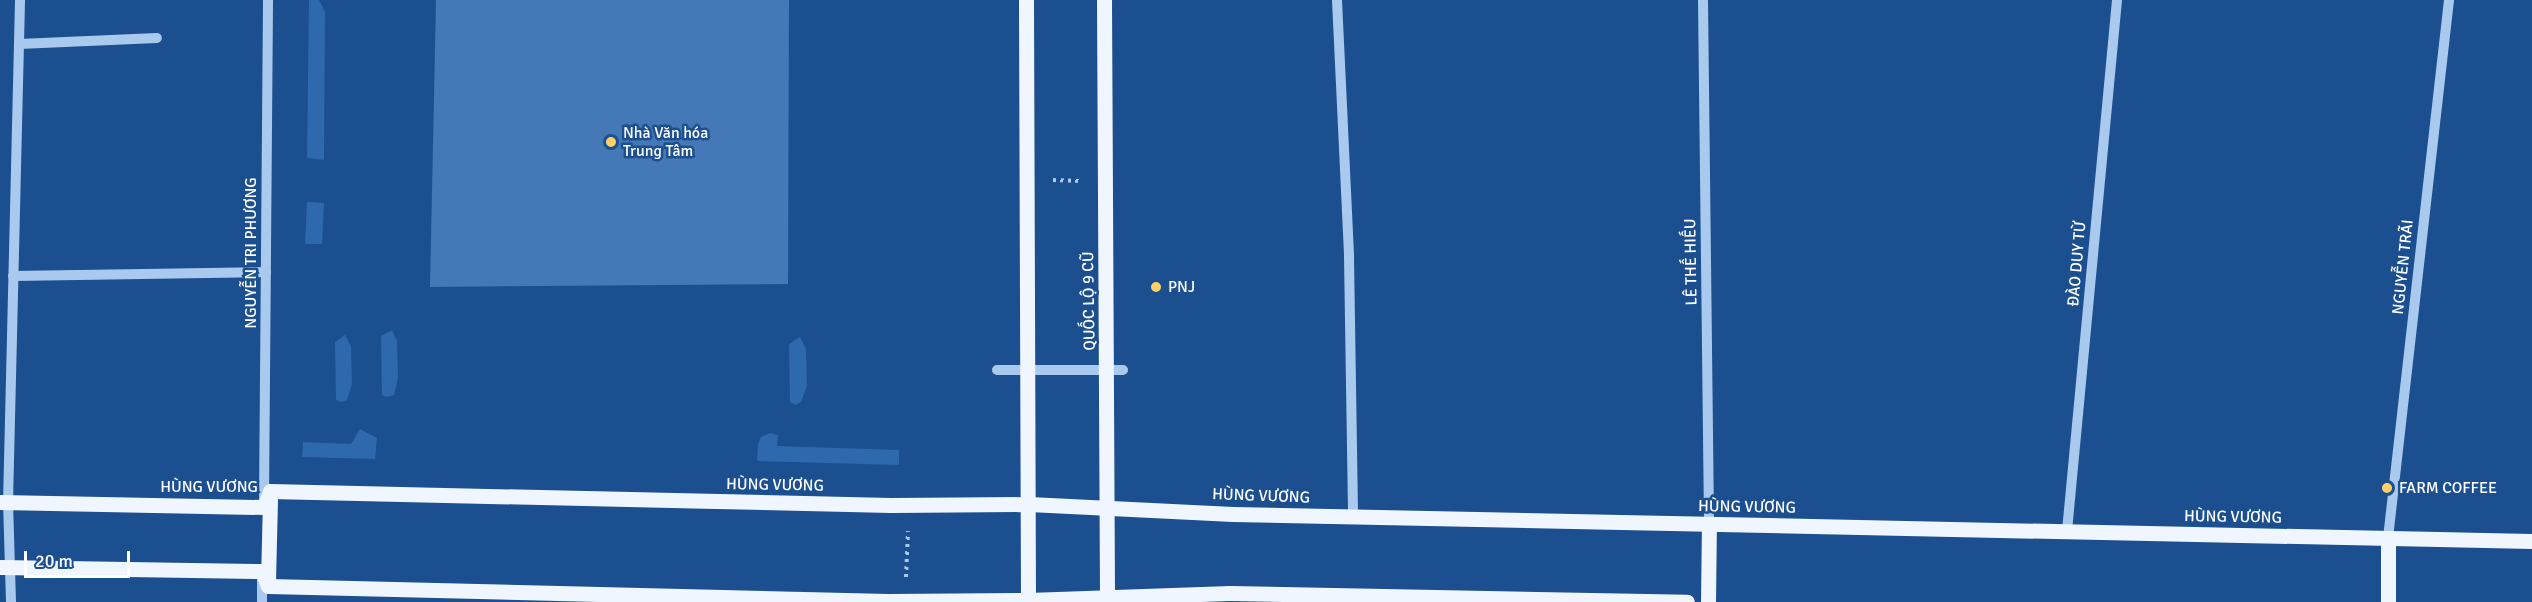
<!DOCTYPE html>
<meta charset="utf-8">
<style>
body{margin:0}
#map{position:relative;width:2532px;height:602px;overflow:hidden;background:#1b4f8f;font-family:Signika,sans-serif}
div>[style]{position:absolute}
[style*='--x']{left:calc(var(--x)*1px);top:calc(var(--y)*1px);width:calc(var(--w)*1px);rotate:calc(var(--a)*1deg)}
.green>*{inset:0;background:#2e69ad}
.building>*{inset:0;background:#4478b7}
.path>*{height:4px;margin-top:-2px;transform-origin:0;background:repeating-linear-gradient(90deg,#a9c9ee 0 3px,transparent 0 7.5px)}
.minor>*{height:10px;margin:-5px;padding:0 5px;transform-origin:5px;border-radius:5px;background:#a9c9ee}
.major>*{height:15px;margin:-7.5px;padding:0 7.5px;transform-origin:7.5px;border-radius:7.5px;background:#f0f6ff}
.dots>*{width:16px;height:16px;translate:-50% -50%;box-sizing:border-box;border:3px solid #1b4f8f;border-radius:50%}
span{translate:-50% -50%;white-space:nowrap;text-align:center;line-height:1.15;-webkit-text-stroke:5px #1b4f8f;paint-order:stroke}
.poi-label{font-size:16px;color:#fff}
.left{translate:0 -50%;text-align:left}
.street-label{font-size:16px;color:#fff}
.scale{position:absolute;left:24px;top:551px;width:106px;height:27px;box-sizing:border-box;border:3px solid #fff;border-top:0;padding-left:8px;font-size:18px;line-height:21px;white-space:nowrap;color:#fff;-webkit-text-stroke:4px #1b4f8f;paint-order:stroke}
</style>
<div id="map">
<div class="green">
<i style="clip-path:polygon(309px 0,319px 0,325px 12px,324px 160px,307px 158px)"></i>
<i style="clip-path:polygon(307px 202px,324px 203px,322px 244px,305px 244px)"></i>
<i style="clip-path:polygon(392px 330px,397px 341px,398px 378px,394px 395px,387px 397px,382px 395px,381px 336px)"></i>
<i style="clip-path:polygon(345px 335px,351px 346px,352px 384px,347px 400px,341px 402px,336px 400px,335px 342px)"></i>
<i style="clip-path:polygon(800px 337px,806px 349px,807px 386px,801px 402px,796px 405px,790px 402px,789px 344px)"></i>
<i style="clip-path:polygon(360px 429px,377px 438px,375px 459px,302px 457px,303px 442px,351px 444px)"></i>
<i style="clip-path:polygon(770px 433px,778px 435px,777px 446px,899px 450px,899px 465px,757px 461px,758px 444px,761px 437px)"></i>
</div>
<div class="building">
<i style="clip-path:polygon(436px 0,789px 0,788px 284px,430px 287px)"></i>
</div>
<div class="path">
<i style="--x:1053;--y:180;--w:28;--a:2"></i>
<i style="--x:906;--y:577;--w:46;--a:-87.5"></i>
</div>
<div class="minor">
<i style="--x:1337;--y:0;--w:257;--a:87.3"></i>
<i style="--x:1349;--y:257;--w:260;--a:89.1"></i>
<i style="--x:1703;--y:0;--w:524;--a:89.34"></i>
<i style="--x:19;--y:44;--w:138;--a:-2.5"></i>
<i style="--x:13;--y:276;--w:253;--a:-0.9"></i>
<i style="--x:997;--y:370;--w:126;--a:0"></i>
<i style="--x:264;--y:501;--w:501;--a:-89.54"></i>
<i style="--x:2067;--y:531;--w:533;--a:-84.62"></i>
<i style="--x:2388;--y:538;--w:541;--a:-83.53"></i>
<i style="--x:11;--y:602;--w:99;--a:-91.7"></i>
<i style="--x:8;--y:503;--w:503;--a:-88.63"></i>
<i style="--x:262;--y:602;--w:25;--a:-90"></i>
</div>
<div class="major">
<i style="--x:1026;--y:0;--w:602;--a:89.81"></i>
<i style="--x:1104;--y:0;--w:602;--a:89.71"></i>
<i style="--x:0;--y:502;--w:264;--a:1.1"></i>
<i style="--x:264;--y:507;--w:17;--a:-69"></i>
<i style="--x:270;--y:491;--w:621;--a:1.29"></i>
<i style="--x:891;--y:505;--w:138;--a:-0.4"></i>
<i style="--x:1029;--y:504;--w:204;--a:2.8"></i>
<i style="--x:1233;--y:514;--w:1299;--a:1.19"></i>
<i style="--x:2388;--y:538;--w:64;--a:90"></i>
<i style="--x:0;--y:567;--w:262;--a:0.9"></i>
<i style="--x:262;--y:571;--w:16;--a:68"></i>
<i style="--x:268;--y:586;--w:620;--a:1.39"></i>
<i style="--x:888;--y:601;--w:140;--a:-0.4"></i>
<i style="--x:1028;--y:600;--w:202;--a:-2"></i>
<i style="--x:1230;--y:593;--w:457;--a:1.1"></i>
<i style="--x:268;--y:581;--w:84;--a:-88.6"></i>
<i style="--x:1708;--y:602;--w:78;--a:-89.3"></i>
</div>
<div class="dots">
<i style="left:611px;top:142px;background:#ffd166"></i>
<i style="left:1156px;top:287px;background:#ffd166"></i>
<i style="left:2387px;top:488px;background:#ffd166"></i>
</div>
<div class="poi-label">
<span class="left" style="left:623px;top:142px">Nhà Văn hóa<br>Trung Tâm</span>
<span class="left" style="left:1168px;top:287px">PNJ</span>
<span class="left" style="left:2399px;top:488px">FARM COFFEE</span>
</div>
<div class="street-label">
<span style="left:251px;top:253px;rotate:-90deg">NGUYỄN TRI PHƯƠNG</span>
<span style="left:1691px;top:262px;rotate:-91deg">LÊ THẾ HIẾU</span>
<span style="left:2077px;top:264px;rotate:-85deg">ĐÀO DUY TỪ</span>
<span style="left:2403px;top:267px;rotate:-84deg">NGUYỄN TRÃI</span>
<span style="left:1089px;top:301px;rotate:-91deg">QUỐC LỘ 9 CŨ</span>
<span style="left:775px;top:485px;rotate:1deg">HÙNG VƯƠNG</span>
<span style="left:209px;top:487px">HÙNG VƯƠNG</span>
<span style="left:1261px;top:496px;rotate:2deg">HÙNG VƯƠNG</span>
<span style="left:1747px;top:507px;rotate:1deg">HÙNG VƯƠNG</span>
<span style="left:2233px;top:517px;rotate:1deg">HÙNG VƯƠNG</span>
</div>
<div class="scale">20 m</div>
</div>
